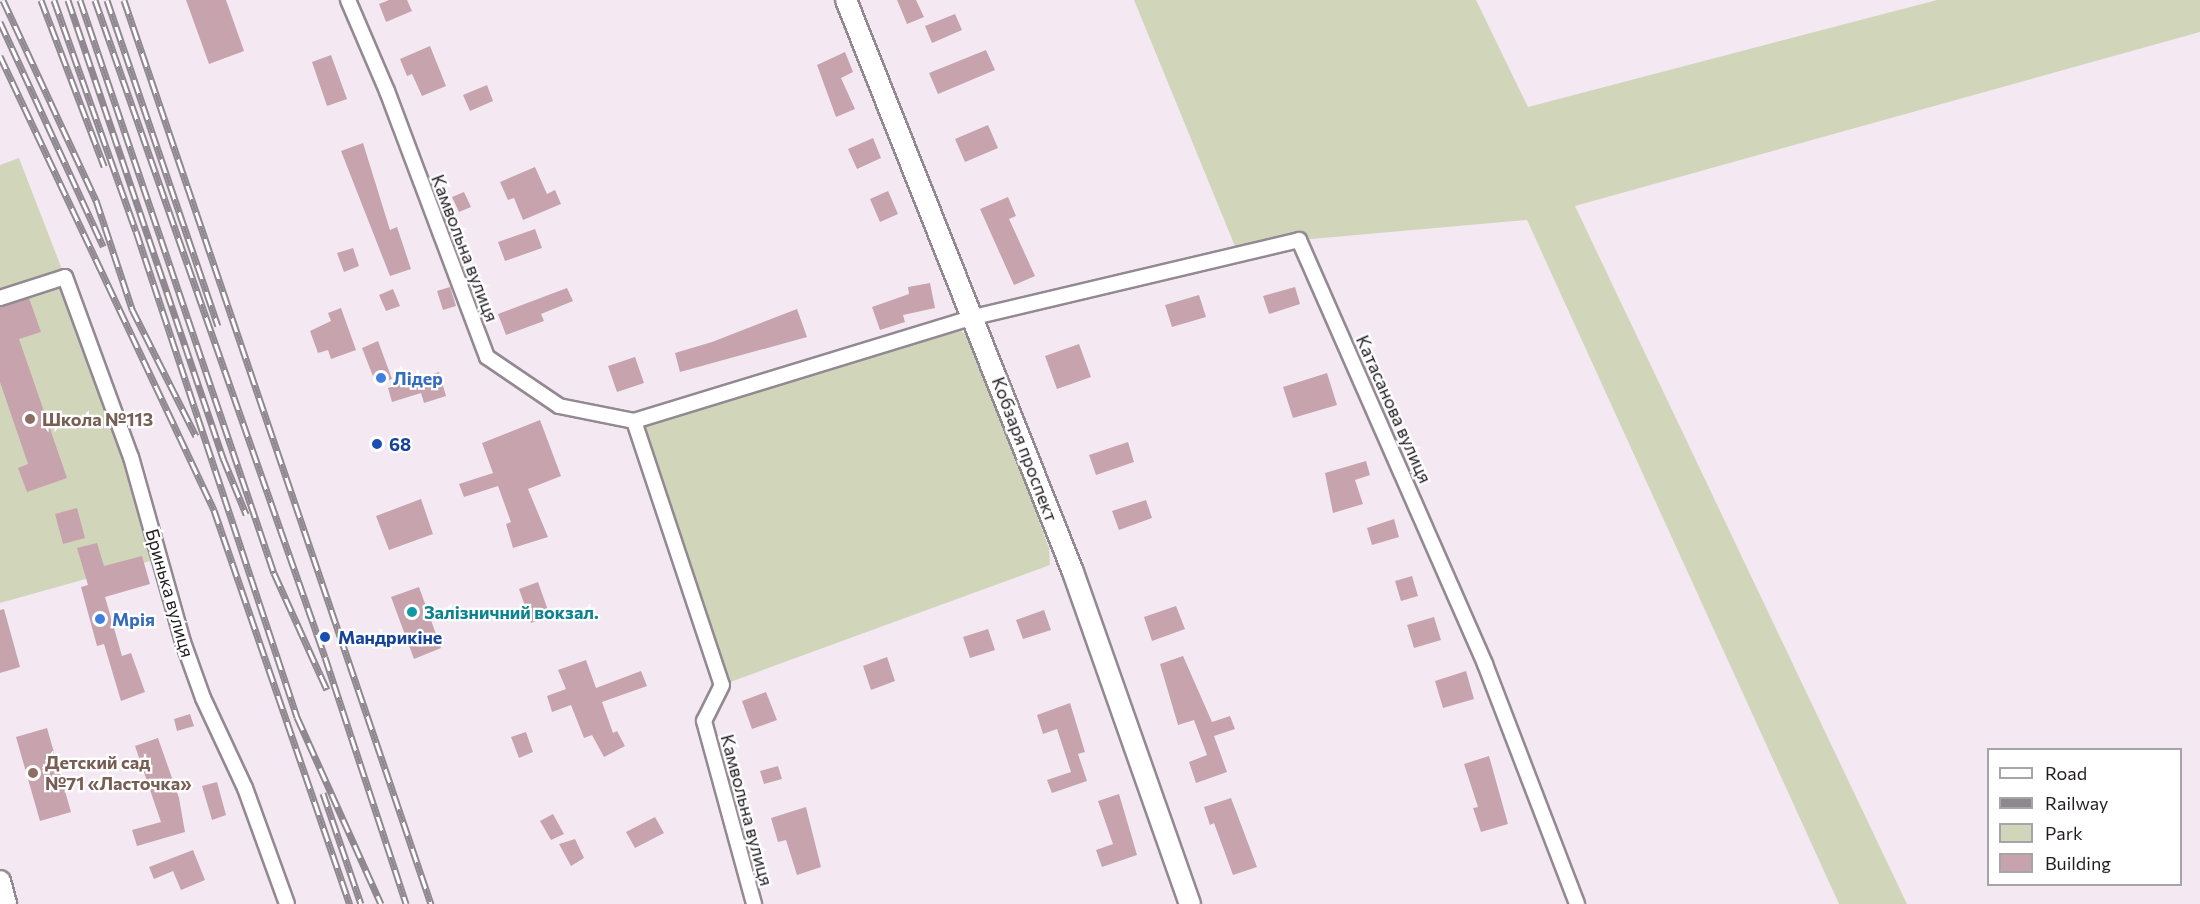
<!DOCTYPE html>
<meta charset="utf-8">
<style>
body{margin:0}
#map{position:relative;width:2200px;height:904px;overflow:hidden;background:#f4e9f3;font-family:Commissioner,sans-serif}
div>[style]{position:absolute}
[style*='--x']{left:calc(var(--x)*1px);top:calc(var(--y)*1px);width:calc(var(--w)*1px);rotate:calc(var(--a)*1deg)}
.green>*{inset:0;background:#d1d6bb}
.building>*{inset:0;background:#c6a3ad}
.roads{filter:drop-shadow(2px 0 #938992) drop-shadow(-2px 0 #938992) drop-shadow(0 2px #938992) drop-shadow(0 -2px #938992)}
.street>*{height:14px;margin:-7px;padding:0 7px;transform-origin:7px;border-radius:7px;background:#fff}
.secondary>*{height:20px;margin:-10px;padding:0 10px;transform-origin:10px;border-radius:10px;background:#fff}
.rail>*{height:7px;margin-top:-3.5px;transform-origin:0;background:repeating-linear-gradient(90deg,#fff 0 14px,#8f888f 0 28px);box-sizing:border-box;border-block:2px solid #8f888f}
.dots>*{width:16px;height:16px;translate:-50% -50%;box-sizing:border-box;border:3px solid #fff;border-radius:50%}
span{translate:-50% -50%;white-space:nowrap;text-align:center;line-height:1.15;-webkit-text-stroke:4.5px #fff;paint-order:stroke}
.street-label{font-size:18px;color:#201c20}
.shop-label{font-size:18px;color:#366cbe;font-weight:700}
.left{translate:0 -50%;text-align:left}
.education-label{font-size:18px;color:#785e54;font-weight:700}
.transit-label{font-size:18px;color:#164399;font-weight:700}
.culture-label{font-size:18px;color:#0d838f;font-weight:700}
.legend{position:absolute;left:1987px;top:748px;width:195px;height:138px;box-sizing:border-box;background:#fff;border:2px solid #a6a4a6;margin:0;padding:8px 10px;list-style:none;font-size:18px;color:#201c20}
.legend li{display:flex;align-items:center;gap:12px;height:30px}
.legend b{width:30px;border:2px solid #a6a4a6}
</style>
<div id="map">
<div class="green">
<i style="clip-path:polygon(1134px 0,1476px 0,1528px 107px,1937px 0,2200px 0,2200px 32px,1575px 206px,1907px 904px,1839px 904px,1527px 220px,1300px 240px,1239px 256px)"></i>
<i style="clip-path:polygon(19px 158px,65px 277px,161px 558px,0 603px,0 165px)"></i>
<i style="clip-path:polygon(961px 331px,971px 339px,1049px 548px,1050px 565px,722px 685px,634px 421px)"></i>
</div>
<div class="building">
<i style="clip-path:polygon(186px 0,226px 0,244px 51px,209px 64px)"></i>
<i style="clip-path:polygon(389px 0,407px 0,412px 11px,386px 22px,379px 4px)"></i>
<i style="clip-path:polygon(897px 0,916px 0,924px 17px,907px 24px)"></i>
<i style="clip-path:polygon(955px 14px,962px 30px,932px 43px,925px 26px)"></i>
<i style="clip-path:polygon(430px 46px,446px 86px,422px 96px,412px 74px,407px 76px,400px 59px)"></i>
<i style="clip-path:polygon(986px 50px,995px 70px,938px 94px,929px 73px)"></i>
<i style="clip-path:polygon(845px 52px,853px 72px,841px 78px,855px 109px,836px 117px,817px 65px)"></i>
<i style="clip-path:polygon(331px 55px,347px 99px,327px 106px,312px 62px)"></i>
<i style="clip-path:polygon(487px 85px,493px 101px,470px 111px,463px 95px)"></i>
<i style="clip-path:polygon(988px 125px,998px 148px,965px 162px,955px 139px)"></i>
<i style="clip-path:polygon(873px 138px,881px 158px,857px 169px,848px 149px)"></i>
<i style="clip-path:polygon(363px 143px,390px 230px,397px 227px,411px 269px,390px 276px,341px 151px)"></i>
<i style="clip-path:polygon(535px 167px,547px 194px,555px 190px,561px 204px,523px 220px,514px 198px,508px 200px,500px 182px)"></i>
<i style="clip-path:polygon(888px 191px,898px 214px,880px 222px,870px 199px)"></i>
<i style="clip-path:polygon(464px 192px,471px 207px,459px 212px,452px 197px)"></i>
<i style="clip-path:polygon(1008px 197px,1016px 216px,1009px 219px,1035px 276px,1014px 285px,980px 209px)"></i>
<i style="clip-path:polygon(535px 229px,542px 248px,505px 261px,498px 242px)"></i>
<i style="clip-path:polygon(353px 248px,359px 266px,344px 272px,337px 253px)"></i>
<i style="clip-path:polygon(930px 283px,935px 308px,903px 315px,905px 322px,880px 330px,872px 307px,909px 294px,908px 287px)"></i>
<i style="clip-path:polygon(450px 287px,456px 306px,443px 310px,437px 291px)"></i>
<i style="clip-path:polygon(1295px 287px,1300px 304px,1269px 314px,1263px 296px)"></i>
<i style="clip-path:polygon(567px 288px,573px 301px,541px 314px,544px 321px,506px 335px,498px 314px)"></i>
<i style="clip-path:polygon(393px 289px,400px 306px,386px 311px,379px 295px)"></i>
<i style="clip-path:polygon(1199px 295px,1206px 317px,1172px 327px,1165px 305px)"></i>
<i style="clip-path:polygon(29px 298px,41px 332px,19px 339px,67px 478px,27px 492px,18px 468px,28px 464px,0 382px,0 307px)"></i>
<i style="clip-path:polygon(341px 308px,356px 350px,331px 359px,328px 350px,318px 353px,310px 331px,331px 321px,328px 313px)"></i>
<i style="clip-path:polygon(797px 309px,807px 337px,680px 372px,675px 353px,712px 342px)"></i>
<i style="clip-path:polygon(378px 341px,392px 379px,376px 384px,362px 348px)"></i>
<i style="clip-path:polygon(1079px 344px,1091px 377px,1057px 389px,1045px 356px)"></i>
<i style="clip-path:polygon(635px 357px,644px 383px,617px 392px,608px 366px)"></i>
<i style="clip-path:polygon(439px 372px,446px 396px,424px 403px,421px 393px,392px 402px,388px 388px)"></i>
<i style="clip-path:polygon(1327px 373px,1337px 405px,1293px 418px,1283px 387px)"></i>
<i style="clip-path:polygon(540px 420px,561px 476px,528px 489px,548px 537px,513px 548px,506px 524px,511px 522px,498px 486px,464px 497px,459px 484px,493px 473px,482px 443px)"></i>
<i style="clip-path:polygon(1128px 442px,1134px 462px,1096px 475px,1089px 455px)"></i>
<i style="clip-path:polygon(1366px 461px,1370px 475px,1355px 480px,1363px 504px,1333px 513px,1325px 473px)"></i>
<i style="clip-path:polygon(421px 499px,433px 534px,389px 550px,376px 516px)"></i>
<i style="clip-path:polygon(1146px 500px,1152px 518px,1119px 530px,1112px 511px)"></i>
<i style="clip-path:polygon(77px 508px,85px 538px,63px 544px,55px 514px)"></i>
<i style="clip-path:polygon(1394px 519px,1399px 537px,1372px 545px,1367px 528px)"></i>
<i style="clip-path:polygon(97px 543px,104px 566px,142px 556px,150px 584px,105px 597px,122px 656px,131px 653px,145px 692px,121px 701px,104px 644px,97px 646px,81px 587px,88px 585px,77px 548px)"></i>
<i style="clip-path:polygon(1412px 576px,1418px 596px,1401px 601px,1395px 581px)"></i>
<i style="clip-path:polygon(538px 582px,550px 616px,531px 623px,519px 589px)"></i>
<i style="clip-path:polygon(419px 587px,441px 648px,414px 659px,391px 597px)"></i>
<i style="clip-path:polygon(1176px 606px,1185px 629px,1152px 641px,1144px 617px)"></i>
<i style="clip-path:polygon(4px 609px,20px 667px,0 673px,0 610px)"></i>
<i style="clip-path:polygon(1044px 610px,1051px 630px,1023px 639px,1016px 620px)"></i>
<i style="clip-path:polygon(1434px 617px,1441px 640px,1414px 648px,1407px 625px)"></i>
<i style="clip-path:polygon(988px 629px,995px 650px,970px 658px,963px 637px)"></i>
<i style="clip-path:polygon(1183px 656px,1212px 722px,1230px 716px,1235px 729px,1214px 736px,1227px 772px,1196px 783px,1189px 762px,1207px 755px,1194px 720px,1178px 725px,1160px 664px)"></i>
<i style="clip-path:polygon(887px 657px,895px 681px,871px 690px,863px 666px)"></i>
<i style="clip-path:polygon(586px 660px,596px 688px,641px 671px,647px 686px,602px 702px,613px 733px,617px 731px,625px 746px,604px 757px,592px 735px,584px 738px,571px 705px,552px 712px,547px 696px,566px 689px,558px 670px)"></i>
<i style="clip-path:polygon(1466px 671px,1474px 699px,1443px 708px,1435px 681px)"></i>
<i style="clip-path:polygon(766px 692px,777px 720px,752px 729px,742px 701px)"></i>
<i style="clip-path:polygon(1070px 703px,1085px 752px,1078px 754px,1087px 781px,1052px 793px,1047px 780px,1071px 772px,1057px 729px,1043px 734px,1037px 715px)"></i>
<i style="clip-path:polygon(190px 714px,194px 726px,177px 731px,174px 719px)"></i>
<i style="clip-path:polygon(47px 728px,71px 812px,40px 821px,16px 737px)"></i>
<i style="clip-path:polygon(526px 732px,533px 752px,519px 758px,511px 737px)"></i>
<i style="clip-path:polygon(158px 738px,179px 798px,185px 832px,137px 846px,132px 830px,161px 822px,135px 746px)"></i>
<i style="clip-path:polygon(1489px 756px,1508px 824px,1481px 832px,1473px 808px,1478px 807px,1464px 764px)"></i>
<i style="clip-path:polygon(778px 766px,782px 779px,764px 784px,760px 771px)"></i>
<i style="clip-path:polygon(217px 782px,226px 815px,212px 820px,202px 786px)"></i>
<i style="clip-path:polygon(1119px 794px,1137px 855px,1102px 867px,1096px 850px,1113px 844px,1098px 801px)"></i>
<i style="clip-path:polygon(1231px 798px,1257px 867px,1233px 875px,1214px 823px,1210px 825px,1204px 807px)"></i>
<i style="clip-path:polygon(806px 807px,821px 867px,797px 875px,786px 840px,778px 842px,771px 818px)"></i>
<i style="clip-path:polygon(553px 814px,564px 834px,551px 840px,540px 821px)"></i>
<i style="clip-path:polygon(655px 817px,664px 833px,635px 848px,626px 832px)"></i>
<i style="clip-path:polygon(575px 839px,584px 858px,571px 866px,559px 844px)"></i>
<i style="clip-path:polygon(193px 850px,205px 880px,181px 890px,173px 871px,154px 879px,149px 867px)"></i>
</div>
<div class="roads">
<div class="street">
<i style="--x:348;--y:0;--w:99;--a:66.8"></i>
<i style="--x:387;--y:91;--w:284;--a:69.4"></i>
<i style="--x:487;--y:357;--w:87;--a:34.2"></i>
<i style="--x:559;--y:406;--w:76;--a:11.3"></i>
<i style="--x:634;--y:421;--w:356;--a:-17"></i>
<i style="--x:974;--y:317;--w:334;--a:-13.3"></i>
<i style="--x:1299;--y:240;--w:463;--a:66.3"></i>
<i style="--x:1485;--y:664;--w:257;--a:69"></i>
<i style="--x:0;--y:298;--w:68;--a:-17.9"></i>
<i style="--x:65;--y:277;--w:192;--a:69.9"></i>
<i style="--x:131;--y:457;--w:192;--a:74.3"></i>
<i style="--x:183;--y:642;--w:59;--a:70.3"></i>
<i style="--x:203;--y:698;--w:99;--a:65"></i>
<i style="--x:245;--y:788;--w:123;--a:70.1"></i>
<i style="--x:634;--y:421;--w:278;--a:71.6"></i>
<i style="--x:722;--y:685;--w:40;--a:116.6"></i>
<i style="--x:704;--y:721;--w:190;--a:74.7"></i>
</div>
<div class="secondary">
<i style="--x:846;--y:0;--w:615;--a:68.35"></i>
<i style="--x:1073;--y:572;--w:352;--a:70.6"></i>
<i style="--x:0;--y:881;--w:24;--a:75"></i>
</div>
</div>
<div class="rail">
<i style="--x:3;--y:0;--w:221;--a:65.1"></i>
<i style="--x:96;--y:200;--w:115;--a:71.7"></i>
<i style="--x:132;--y:309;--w:142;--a:63.3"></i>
<i style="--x:41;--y:0;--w:178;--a:69.2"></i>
<i style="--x:54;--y:0;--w:245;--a:70.5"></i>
<i style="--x:136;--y:231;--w:512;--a:71.67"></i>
<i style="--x:297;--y:717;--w:205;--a:65.8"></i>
<i style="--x:68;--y:0;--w:484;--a:71.3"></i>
<i style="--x:223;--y:458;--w:61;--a:67.7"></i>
<i style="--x:80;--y:0;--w:605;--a:71.3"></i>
<i style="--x:274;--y:573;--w:128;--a:65.6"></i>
<i style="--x:95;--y:0;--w:696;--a:70.71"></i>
<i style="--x:325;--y:657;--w:260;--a:71.8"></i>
<i style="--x:107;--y:0;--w:344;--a:71.2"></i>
<i style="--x:124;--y:0;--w:955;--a:71.24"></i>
<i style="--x:0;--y:22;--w:247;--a:65.3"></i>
<i style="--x:0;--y:56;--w:502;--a:64.76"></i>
<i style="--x:214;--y:510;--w:417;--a:71"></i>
<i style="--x:323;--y:793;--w:117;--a:71.1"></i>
</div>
<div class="dots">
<i style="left:381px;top:378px;background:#3f7fe0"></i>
<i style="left:30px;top:419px;background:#8d6e63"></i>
<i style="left:377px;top:444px;background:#1a4fb4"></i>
<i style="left:412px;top:612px;background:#0f9aa8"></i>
<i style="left:100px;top:619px;background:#3f7fe0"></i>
<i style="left:325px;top:637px;background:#1a4fb4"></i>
<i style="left:33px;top:773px;background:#8d6e63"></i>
</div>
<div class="street-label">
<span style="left:465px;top:248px;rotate:69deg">Камвольна вулиця</span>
<span style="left:1394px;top:409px;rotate:66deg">Катасанова вулиця</span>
<span style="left:1025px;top:449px;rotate:69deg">Кобзаря проспект</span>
<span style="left:170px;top:593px;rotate:74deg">Бринька вулиця</span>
<span style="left:747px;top:810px;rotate:75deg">Камвольна вулиця</span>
</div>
<div class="shop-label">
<span class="left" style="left:393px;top:378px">Лідер</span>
<span class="left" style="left:112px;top:619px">Мрія</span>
</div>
<div class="education-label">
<span class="left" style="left:42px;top:419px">Школа №113</span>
<span class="left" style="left:45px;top:773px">Детский сад<br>№71 «Ласточка»</span>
</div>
<div class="transit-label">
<span class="left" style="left:389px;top:444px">68</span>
<span class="left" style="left:338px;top:637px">Мандрикіне</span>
</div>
<div class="culture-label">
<span class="left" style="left:424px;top:612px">Залізничний вокзал.</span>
</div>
<ul class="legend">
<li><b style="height:8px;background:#fff"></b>Road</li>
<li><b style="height:8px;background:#8f888f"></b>Railway</li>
<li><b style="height:16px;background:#d1d6bb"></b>Park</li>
<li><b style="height:16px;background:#c6a3ad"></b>Building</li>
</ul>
</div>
